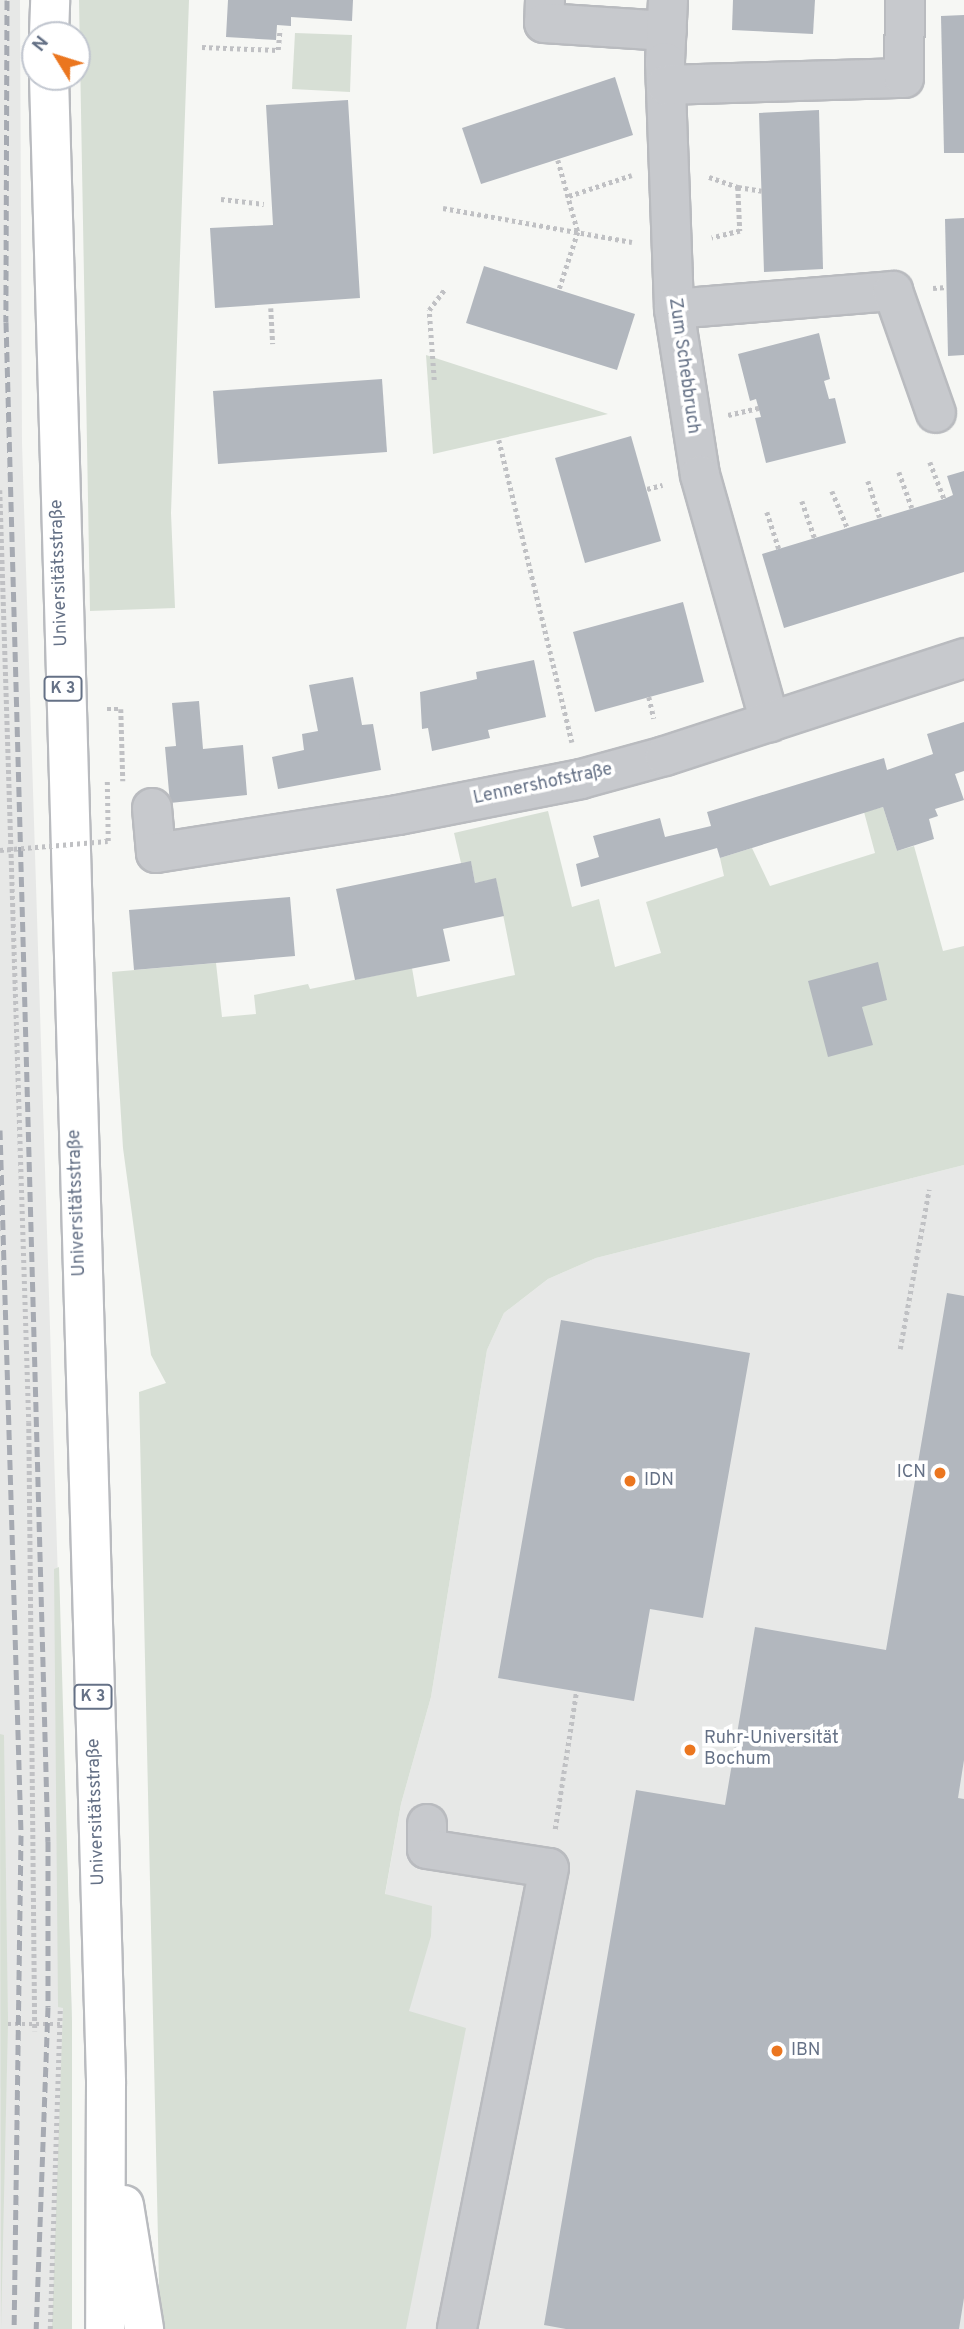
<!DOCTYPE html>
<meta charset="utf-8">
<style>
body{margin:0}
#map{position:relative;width:964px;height:2329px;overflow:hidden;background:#f6f7f4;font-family:Overpass,sans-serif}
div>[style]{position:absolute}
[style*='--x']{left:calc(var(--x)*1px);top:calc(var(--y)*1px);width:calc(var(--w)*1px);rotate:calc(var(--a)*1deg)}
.built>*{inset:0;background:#e7e8e7}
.green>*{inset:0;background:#d7dfd5}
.building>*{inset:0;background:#b2b7be}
.path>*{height:4.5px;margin-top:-2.25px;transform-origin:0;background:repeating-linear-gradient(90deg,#c0c1c4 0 3.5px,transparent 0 7px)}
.roads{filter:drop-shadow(2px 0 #b9bbbf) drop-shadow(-2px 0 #b9bbbf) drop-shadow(0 2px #b9bbbf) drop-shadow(0 -2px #b9bbbf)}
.minor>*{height:38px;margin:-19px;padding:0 19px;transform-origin:19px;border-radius:19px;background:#c7c9cd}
.highway>*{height:38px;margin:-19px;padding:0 19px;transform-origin:19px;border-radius:19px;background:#fff}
.rail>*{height:5px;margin-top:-2.5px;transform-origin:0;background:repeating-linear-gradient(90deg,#a6aab2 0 10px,transparent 0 15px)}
.path-bridge>*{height:4.5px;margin-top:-2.25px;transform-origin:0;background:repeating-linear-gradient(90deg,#c0c1c4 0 3.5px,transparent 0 7px)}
.dots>*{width:19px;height:19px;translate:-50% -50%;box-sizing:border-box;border:4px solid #fff;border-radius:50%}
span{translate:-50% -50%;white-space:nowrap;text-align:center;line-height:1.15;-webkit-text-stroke:7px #fff;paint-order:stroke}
.shield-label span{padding:2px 5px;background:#fff;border:2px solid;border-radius:5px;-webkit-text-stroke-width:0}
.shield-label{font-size:16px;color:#657186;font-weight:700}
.street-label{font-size:18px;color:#657186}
.poi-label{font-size:18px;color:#657186}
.right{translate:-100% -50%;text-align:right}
.left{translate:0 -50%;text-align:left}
.north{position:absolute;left:21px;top:21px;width:70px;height:70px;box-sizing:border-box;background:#fff;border:2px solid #c1c6cf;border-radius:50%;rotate:308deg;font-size:19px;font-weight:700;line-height:28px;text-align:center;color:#657186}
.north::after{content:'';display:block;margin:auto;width:24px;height:32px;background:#eb761f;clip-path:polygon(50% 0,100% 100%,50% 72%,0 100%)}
</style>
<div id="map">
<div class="built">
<i style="clip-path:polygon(0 0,20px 0,22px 443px,72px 2022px,72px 2329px,0 2329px)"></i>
<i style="clip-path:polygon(964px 1165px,964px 2329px,218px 2329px,385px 1895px,401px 1804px,431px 1697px,487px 1350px,504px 1313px,548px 1279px,596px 1258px)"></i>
</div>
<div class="green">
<i style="clip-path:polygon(79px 0,189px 0,171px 513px,175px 608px,90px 611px)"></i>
<i style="clip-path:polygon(295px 33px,352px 35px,350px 92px,292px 89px)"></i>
<i style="clip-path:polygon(426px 355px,608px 414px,433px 454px)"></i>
<i style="clip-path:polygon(883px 807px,897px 851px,914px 846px,943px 951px,964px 946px,964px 1165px,596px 1258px,548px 1279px,504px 1313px,487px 1350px,431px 1697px,401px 1804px,385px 1894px,432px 1906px,431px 1936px,409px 2011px,466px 2028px,406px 2329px,160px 2329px,139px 1392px,166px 1383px,151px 1355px,123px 1148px,112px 972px,216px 963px,222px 1017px,256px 1014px,254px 995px,308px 984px,310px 989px,412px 968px,417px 997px,515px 975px,496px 879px,475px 883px,471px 862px,461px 863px,454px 833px,548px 811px,572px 907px,599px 899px,615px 967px,661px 953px,646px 902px,724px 876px,720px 858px,752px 848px,770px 886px,875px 853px,864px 812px)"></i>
<i style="clip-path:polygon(59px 1567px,72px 2022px,72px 2329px,52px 2329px,63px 2008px,58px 2007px,54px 1569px)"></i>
<i style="clip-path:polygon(0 1734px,4px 1735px,8px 2023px,1px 2329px)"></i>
</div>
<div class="building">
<i style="clip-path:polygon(228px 0,353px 0,352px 21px,291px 17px,291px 26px,277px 25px,276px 40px,226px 37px)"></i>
<i style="clip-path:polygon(733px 0,815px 0,813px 34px,732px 30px)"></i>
<i style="clip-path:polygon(964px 15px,964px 153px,944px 153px,941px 16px)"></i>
<i style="clip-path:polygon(615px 77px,633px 135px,481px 184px,462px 128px)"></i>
<i style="clip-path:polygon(348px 100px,360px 298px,215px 308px,210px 228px,273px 225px,266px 105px)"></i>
<i style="clip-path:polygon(819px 110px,823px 269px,764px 272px,759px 113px)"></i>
<i style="clip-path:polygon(964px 218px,964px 355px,948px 356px,945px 219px)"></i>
<i style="clip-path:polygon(484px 266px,635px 314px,617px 370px,466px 323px)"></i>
<i style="clip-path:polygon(819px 333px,830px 379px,824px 381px,829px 399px,835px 398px,846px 443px,766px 463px,755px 418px,761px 417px,756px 399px,750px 401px,738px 354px)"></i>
<i style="clip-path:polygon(382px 379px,387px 452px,218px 464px,213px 391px)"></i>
<i style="clip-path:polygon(631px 436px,661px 541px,585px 563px,555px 458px)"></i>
<i style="clip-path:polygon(964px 471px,964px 572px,784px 628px,762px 554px,944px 499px,953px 495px,947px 476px)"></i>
<i style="clip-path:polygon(683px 602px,704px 682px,595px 712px,573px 632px)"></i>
<i style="clip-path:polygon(534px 660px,546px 717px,488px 730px,490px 738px,432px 751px,428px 728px,422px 729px,420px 692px,477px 679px,476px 672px)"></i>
<i style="clip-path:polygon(353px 677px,362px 725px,373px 724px,381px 770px,278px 789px,272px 757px,304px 750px,302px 734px,318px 731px,309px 685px)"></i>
<i style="clip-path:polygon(199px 701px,203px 749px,243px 745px,247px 795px,170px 803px,165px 747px,176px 746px,172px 703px)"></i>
<i style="clip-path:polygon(964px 722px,964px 771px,955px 774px,964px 800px,935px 809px,938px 816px,929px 819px,934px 839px,897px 851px,883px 807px,720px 858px,717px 848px,581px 887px,576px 864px,599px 857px,593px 836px,660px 818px,665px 837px,711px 826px,707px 812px,884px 758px,887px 770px,933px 754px,927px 734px)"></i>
<i style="clip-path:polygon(471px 861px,475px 883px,496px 878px,504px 916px,443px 929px,450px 961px,355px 980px,336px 889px)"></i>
<i style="clip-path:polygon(290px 897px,295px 956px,134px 970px,129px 910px)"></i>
<i style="clip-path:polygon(878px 962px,887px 1000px,862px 1007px,873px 1045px,828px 1057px,808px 981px)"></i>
<i style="clip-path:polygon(947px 1293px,964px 1296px,964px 1760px,958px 1798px,964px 1799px,964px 2298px,959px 2329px,566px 2329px,544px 2325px,636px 1790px,725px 1805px,755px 1627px,886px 1650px)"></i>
<i style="clip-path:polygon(561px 1320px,750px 1353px,703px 1618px,650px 1609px,634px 1701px,498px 1678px)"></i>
</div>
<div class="path">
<i style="--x:202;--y:47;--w:76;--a:2.3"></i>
<i style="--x:278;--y:50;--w:21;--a:-85"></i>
<i style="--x:558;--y:160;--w:75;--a:74.5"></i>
<i style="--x:578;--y:232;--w:61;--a:108.1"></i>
<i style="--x:709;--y:177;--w:31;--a:19"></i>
<i style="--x:738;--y:187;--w:44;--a:87.4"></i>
<i style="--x:740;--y:231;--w:29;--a:166"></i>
<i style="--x:738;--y:187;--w:24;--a:9"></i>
<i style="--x:569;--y:196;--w:66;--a:-18.4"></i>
<i style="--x:221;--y:199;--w:43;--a:6.6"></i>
<i style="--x:443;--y:208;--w:192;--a:10.2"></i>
<i style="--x:933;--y:288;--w:14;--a:-4"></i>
<i style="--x:271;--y:308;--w:36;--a:87"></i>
<i style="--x:434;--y:380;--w:70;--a:-94.1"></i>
<i style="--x:429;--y:310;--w:26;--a:-53"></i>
<i style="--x:728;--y:415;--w:32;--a:-13"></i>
<i style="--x:499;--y:440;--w:311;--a:76.4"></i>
<i style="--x:930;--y:462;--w:40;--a:69"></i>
<i style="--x:899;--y:472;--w:38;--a:70"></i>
<i style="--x:868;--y:481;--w:38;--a:72"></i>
<i style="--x:647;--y:489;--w:16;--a:-15"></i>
<i style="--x:0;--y:490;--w:932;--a:88.22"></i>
<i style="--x:29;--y:1422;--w:609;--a:89.44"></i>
<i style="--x:832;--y:491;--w:41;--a:67.2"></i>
<i style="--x:802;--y:501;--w:40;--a:71.1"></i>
<i style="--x:767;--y:512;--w:39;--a:72"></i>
<i style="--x:649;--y:697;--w:22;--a:77"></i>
<i style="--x:107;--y:709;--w:14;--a:0"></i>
<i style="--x:121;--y:709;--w:72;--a:88.4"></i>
<i style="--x:900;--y:1349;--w:162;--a:-79.7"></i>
<i style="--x:555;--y:1829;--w:138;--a:-81.2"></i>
<i style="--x:8;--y:2024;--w:53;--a:0"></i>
<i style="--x:50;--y:2329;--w:322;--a:-88.2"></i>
</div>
<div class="roads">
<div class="minor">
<i style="--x:545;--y:0;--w:23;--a:92"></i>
<i style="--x:544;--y:23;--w:123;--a:3.7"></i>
<i style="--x:668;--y:0;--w:62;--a:92.8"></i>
<i style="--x:665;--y:62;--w:247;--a:87.9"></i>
<i style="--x:674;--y:309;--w:168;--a:81.1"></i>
<i style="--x:700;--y:475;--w:257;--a:74.2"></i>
<i style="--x:666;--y:85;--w:238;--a:-1.7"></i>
<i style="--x:904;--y:78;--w:78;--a:-89.3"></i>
<i style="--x:674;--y:309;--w:220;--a:-4.7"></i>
<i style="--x:893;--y:291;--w:129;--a:70.6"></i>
<i style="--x:152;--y:808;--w:45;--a:84.9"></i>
<i style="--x:156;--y:853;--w:245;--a:-8.9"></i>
<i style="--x:398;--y:815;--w:187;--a:-11.1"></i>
<i style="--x:581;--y:779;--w:87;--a:-15.3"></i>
<i style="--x:665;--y:756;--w:315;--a:-18.1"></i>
<i style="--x:427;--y:1824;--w:25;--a:90"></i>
<i style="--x:427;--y:1849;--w:123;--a:8.9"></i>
<i style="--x:549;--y:1868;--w:470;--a:101.3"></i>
</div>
<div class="highway">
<i style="--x:49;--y:35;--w:35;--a:-88"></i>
<i style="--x:49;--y:77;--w:2007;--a:88.37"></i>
<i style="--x:106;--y:2083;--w:246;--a:90.2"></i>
<i style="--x:124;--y:2205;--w:126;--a:80.8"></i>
</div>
</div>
<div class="rail">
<i style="--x:7;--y:0;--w:322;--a:90.2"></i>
<i style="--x:6;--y:322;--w:1520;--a:88.42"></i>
<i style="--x:48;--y:1841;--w:166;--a:90"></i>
<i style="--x:48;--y:2007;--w:322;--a:92.1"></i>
<i style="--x:0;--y:1130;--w:705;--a:88.29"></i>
<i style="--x:21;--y:1835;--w:494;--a:90.8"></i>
</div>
<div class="path-bridge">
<i style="--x:0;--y:850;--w:108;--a:-4.8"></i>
<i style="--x:108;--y:841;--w:62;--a:-90.9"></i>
</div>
<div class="dots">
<i style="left:940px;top:1473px;background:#eb761f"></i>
<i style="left:630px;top:1481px;background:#eb761f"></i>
<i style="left:690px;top:1750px;background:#eb761f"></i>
<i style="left:777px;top:2051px;background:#eb761f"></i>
</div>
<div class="shield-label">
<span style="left:63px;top:689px">K 3</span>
<span style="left:93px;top:1697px">K 3</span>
</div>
<div class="street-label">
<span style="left:683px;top:366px;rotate:82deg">Zum Schebbruch</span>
<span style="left:60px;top:573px;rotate:-92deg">Universitätsstraße</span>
<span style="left:543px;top:785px;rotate:-12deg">Lennershofstraße</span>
<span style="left:78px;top:1203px;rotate:-92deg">Universitätsstraße</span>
<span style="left:97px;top:1812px;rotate:-92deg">Universitätsstraße</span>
</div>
<div class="poi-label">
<span class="right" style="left:926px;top:1473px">ICN</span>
<span class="left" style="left:644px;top:1481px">IDN</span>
<span class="left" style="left:704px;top:1750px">Ruhr-Universität<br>Bochum</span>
<span class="left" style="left:791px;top:2051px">IBN</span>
</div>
<div class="north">N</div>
</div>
